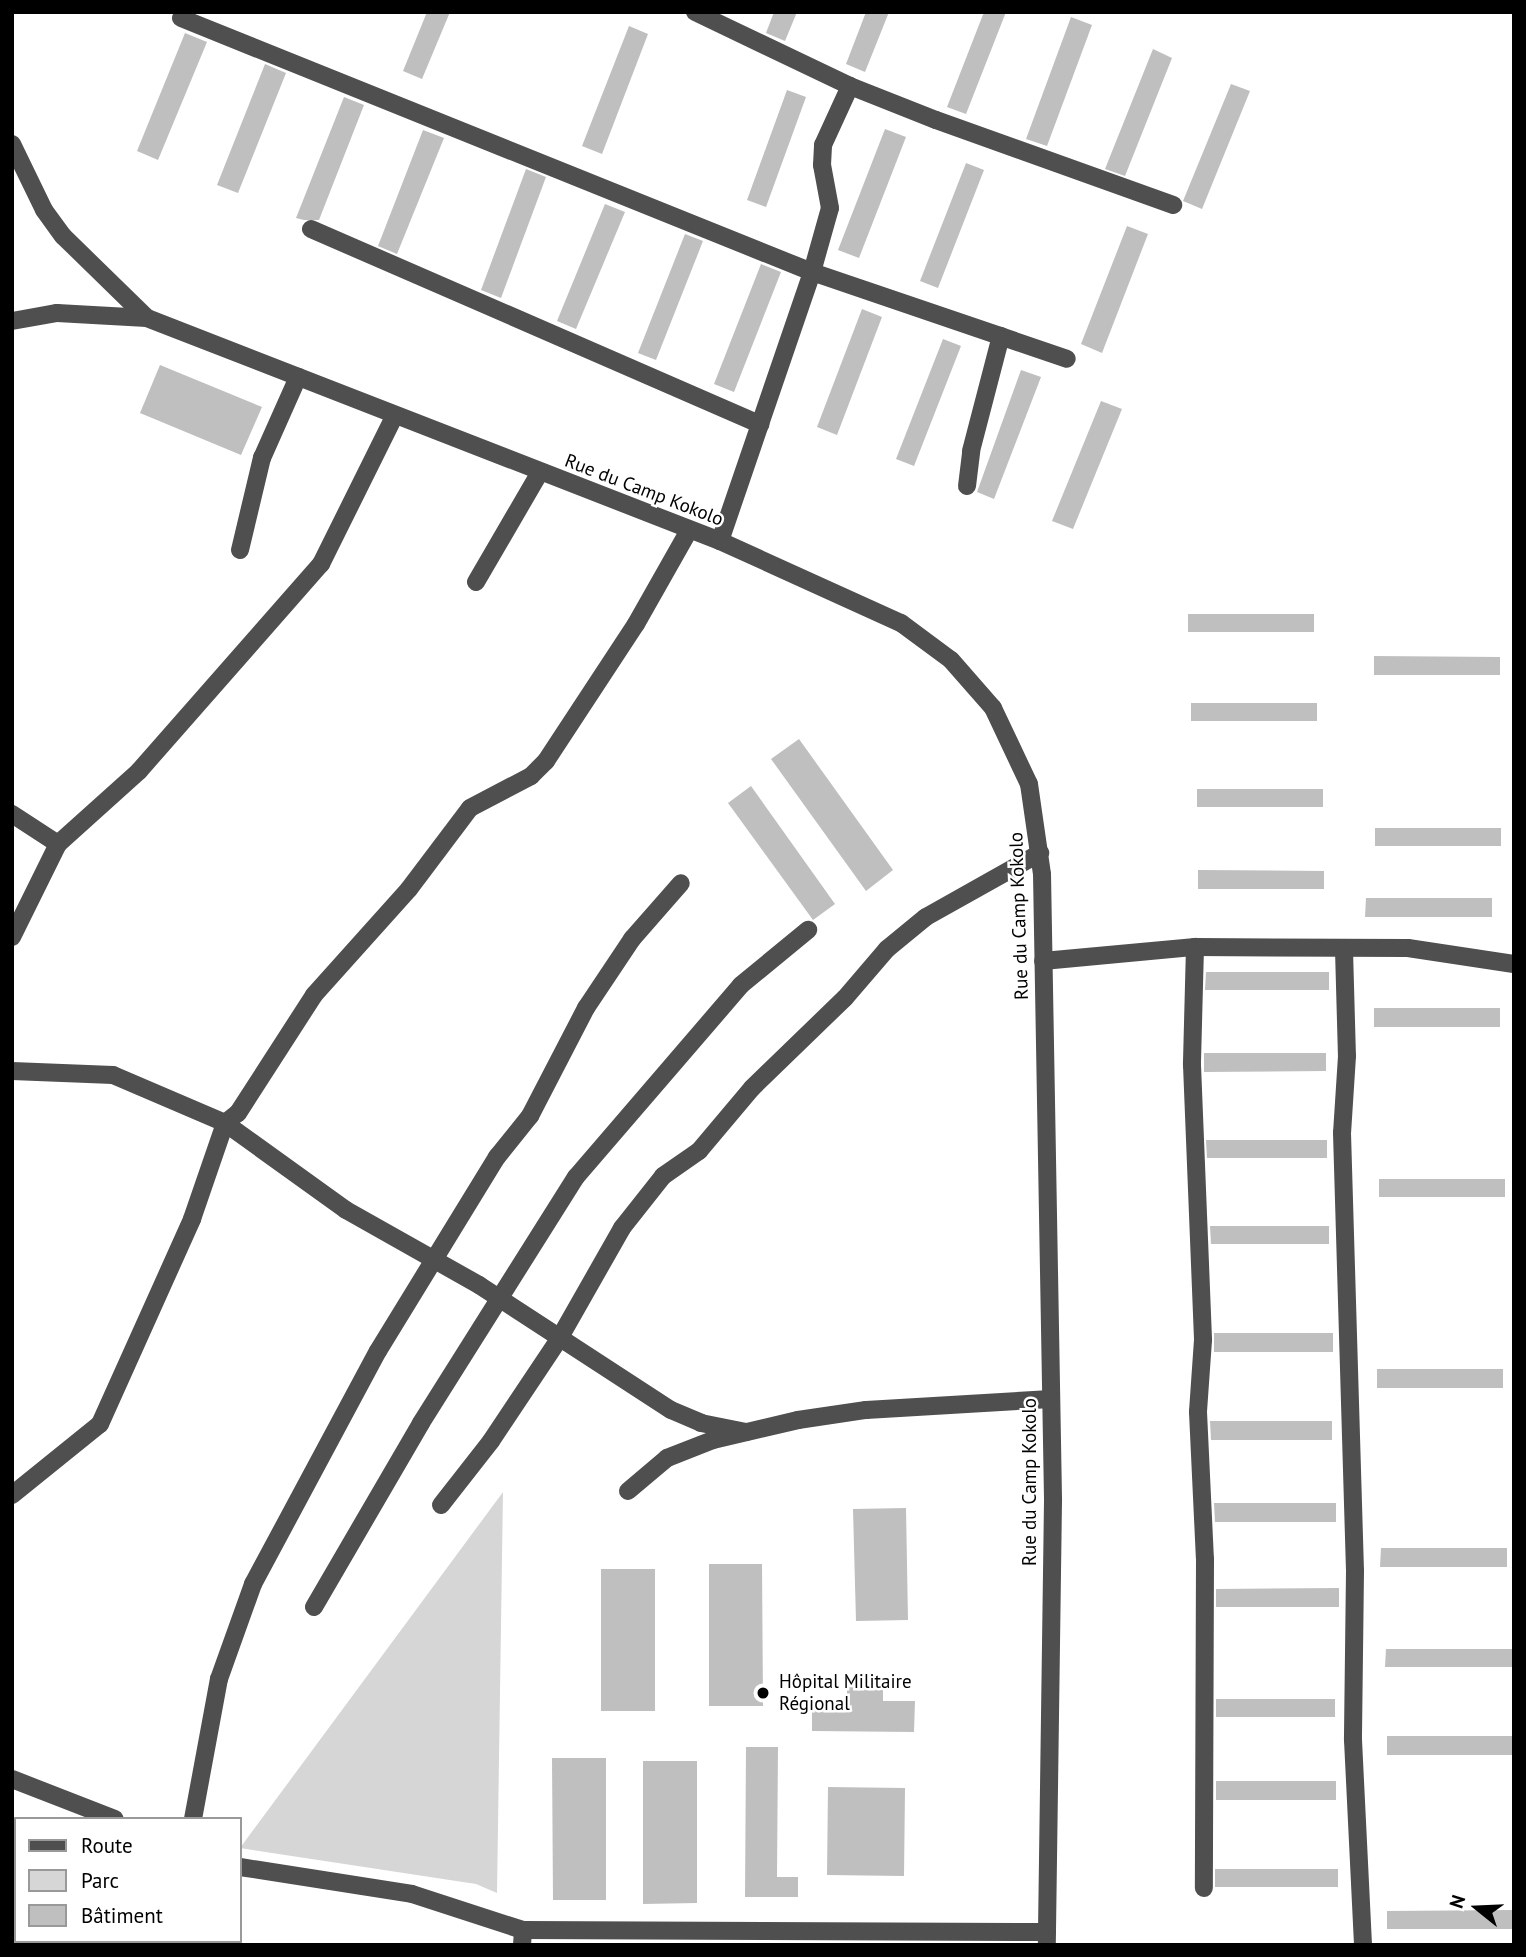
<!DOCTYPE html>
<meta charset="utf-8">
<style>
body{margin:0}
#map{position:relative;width:1526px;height:1957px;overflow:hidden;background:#fff;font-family:"PT Sans",sans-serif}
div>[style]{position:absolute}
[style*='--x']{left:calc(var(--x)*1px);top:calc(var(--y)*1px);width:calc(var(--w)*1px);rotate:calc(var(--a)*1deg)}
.green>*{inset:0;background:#d6d6d6}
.stream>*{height:6px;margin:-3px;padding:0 3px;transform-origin:3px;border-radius:3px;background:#9d9d9d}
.building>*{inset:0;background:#bfbfbf}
.minor>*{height:18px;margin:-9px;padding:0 9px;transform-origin:9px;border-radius:9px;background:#4f4f4f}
.dots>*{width:19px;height:19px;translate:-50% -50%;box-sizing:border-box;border:4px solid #fff;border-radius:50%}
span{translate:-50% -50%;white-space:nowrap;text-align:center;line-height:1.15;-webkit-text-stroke:5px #fff;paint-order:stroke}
.street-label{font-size:19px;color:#000}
.poi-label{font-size:19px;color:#000}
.left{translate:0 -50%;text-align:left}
.frame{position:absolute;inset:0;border:14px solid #000;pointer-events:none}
.legend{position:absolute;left:14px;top:1817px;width:228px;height:126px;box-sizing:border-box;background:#fff;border:2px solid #999;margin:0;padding:9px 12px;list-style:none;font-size:21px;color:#000}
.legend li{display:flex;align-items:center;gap:14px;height:35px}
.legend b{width:35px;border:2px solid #999}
.north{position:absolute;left:1442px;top:1873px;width:70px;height:70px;-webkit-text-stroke:5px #fff;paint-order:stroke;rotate:288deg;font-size:19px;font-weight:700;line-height:28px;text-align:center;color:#000}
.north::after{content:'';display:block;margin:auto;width:24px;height:32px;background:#000;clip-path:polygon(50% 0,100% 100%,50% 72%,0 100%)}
</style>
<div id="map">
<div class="green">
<i style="clip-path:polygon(503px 1492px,497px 1893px,476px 1884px,240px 1848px)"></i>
</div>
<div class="stream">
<i style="--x:133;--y:1945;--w:6;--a:-45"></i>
</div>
<div class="building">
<i style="clip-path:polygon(427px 12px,450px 12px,422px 79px,403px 71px)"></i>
<i style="clip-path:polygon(774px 12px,797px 12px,785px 41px,766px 33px)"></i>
<i style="clip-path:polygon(866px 12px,889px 12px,865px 72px,846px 64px)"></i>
<i style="clip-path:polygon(984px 12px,1006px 12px,966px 114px,947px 107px)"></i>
<i style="clip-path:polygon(1071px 17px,1092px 25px,1047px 146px,1026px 139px)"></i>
<i style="clip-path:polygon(629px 26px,648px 34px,602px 154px,582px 146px)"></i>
<i style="clip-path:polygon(185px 33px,207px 42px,158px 160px,137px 151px)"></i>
<i style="clip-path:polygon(1153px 49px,1172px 58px,1125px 176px,1105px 169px)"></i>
<i style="clip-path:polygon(265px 64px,286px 73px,238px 193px,217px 185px)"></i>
<i style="clip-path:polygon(1231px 84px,1250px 91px,1202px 209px,1183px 201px)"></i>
<i style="clip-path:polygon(787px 90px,806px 97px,766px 207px,747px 200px)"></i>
<i style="clip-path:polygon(344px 97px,364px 105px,319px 220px,304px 220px,296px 218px)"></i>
<i style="clip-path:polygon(885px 129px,906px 137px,859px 258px,838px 250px)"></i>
<i style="clip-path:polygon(423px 130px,444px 138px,397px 254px,378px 246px)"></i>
<i style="clip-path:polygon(966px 163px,984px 170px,938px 288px,920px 281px)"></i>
<i style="clip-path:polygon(526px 169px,546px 177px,501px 298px,481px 290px)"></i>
<i style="clip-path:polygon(605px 204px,625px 212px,576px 329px,557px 321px)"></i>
<i style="clip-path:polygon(1127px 226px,1148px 234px,1102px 353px,1081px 344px)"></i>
<i style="clip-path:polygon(685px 234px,703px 241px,656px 360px,638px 353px)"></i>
<i style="clip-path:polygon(761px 264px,781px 272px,734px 392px,714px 384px)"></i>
<i style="clip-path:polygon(862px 309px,882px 317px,837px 435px,817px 427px)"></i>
<i style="clip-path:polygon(943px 339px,961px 346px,914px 466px,896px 459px)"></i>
<i style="clip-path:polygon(160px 365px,262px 407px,241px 455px,140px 413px)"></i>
<i style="clip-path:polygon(1021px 370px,1041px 377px,994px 499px,977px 492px)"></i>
<i style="clip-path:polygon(1101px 401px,1122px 409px,1073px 529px,1052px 521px)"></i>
<i style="clip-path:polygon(1188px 614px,1314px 614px,1314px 632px,1188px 632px)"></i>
<i style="clip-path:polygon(1374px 656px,1500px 657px,1500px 675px,1374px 675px)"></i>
<i style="clip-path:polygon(1191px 703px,1317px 703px,1317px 721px,1191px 721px)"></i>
<i style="clip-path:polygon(799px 739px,893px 870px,866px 891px,771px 759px)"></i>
<i style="clip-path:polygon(751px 786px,835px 904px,813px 920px,728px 803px)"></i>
<i style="clip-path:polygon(1197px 789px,1323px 789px,1323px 807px,1197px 807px)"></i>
<i style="clip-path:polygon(1375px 828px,1501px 828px,1501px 846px,1375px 846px)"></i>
<i style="clip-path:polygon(1198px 870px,1324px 871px,1324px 889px,1198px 889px)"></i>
<i style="clip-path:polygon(1366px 898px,1492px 898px,1492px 917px,1365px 917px)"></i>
<i style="clip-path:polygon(1206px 972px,1329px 972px,1329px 990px,1205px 990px)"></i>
<i style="clip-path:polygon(1374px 1008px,1500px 1008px,1500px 1027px,1374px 1027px)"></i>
<i style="clip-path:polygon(1204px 1053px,1326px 1053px,1326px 1071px,1204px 1072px)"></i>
<i style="clip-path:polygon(1206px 1140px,1327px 1140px,1327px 1158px,1207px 1158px)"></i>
<i style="clip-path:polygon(1379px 1179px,1505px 1179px,1505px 1197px,1379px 1197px)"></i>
<i style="clip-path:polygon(1210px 1226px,1329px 1226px,1329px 1244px,1211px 1244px)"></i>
<i style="clip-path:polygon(1214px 1333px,1333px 1333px,1333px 1352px,1214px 1352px)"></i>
<i style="clip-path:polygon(1377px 1369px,1503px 1369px,1503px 1388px,1377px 1388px)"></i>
<i style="clip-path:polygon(1210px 1421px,1332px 1421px,1332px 1440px,1211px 1440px)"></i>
<i style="clip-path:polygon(1214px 1503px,1336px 1503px,1336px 1522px,1215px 1522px)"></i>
<i style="clip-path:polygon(906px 1508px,908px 1620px,856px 1621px,853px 1509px)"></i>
<i style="clip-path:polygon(1381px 1548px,1507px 1548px,1507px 1567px,1380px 1567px)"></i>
<i style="clip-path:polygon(709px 1564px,762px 1564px,763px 1706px,709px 1706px)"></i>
<i style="clip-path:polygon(601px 1569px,655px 1569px,655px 1711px,601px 1711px)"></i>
<i style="clip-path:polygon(1339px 1588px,1339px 1607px,1216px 1607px,1216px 1589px)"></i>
<i style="clip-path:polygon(1386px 1649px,1512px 1649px,1512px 1667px,1385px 1667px)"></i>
<i style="clip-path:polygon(847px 1680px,883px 1680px,883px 1701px,915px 1701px,914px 1732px,812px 1731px,812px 1704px,847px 1705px)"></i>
<i style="clip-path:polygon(1216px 1699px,1335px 1699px,1335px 1717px,1216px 1717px)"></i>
<i style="clip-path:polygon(1387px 1736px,1513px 1736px,1513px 1755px,1387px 1755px)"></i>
<i style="clip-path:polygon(746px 1747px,778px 1747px,777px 1877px,798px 1877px,798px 1897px,745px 1897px)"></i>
<i style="clip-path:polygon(552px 1758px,606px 1758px,606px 1900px,553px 1900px)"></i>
<i style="clip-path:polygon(643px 1761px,697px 1761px,697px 1903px,643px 1904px)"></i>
<i style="clip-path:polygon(1216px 1781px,1336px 1781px,1336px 1800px,1216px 1800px)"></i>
<i style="clip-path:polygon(828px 1787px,905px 1788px,904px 1876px,827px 1875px)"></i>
<i style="clip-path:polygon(1215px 1869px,1338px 1869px,1338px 1887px,1215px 1887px)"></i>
<i style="clip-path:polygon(1513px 1910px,1513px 1929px,1387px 1929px,1387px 1911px)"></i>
</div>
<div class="minor">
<i style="--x:695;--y:12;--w:172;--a:25.5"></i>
<i style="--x:850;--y:86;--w:92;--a:21.6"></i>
<i style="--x:936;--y:120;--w:252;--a:19.7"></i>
<i style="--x:181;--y:18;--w:680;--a:21.93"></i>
<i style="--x:812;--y:272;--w:269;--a:18.8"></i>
<i style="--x:12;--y:144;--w:73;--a:64.1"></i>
<i style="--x:44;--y:210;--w:32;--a:54"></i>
<i style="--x:63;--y:236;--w:117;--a:44.3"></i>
<i style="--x:311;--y:229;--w:490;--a:23.5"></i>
<i style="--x:12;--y:321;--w:46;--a:-10.1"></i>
<i style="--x:57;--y:313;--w:90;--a:3.2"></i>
<i style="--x:147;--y:318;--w:615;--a:21.26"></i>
<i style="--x:720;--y:541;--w:199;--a:24.4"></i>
<i style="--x:901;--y:623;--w:62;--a:36.5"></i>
<i style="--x:951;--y:660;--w:64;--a:48.8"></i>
<i style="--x:993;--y:708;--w:84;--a:64.7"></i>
<i style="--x:1029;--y:784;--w:91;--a:81.8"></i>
<i style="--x:1042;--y:874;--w:627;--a:88.99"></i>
<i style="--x:1053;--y:1501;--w:444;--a:90.8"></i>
<i style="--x:967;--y:486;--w:35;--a:-83"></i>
<i style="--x:971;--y:451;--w:119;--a:-75.4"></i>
<i style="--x:720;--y:541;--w:284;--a:-71.1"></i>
<i style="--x:812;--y:272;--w:66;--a:-74.3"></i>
<i style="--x:830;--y:208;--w:44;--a:-100.5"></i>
<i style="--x:822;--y:165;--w:20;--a:-87"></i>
<i style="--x:823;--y:145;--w:65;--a:-65.4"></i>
<i style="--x:240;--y:550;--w:95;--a:-76.6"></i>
<i style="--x:262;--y:458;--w:89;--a:-66"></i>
<i style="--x:476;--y:582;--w:127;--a:-59.8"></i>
<i style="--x:12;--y:814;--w:55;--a:33.1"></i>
<i style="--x:12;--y:937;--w:104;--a:-63.7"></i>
<i style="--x:58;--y:844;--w:109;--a:-42"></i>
<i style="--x:139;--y:771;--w:276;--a:-48.7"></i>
<i style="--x:321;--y:564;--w:166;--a:-63.6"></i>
<i style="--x:1195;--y:947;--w:118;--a:91.5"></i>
<i style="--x:1192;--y:1065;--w:275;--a:87.7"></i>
<i style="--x:1203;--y:1340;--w:72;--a:94"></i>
<i style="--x:1198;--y:1412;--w:147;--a:87.3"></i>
<i style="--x:1205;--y:1559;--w:329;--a:90.2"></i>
<i style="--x:1344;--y:950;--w:106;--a:88.4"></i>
<i style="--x:1347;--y:1056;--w:77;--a:93.7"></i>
<i style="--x:1342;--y:1133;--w:438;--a:88.3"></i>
<i style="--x:1355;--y:1571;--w:169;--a:90.7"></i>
<i style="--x:1353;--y:1740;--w:205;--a:87.2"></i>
<i style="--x:1043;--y:961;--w:153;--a:-5.3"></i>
<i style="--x:1195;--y:947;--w:213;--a:0.3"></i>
<i style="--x:1408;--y:948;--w:107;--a:8.6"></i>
<i style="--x:12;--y:1071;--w:101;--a:2.3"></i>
<i style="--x:113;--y:1075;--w:122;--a:23.2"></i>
<i style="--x:225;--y:1123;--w:149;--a:35.7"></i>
<i style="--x:346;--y:1210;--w:153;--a:29.4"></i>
<i style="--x:479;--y:1285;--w:229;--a:33.1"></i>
<i style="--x:671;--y:1410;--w:33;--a:23"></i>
<i style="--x:701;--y:1423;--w:46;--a:11.3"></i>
<i style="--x:628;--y:1491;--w:51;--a:-40.2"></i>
<i style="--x:667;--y:1458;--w:49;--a:-21.4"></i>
<i style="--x:713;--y:1440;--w:87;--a:-13.2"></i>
<i style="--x:798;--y:1420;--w:69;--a:-8.4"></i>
<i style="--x:866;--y:1410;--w:185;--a:-3.4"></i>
<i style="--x:12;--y:1495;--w:113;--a:-38.9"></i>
<i style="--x:100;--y:1424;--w:225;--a:-65.8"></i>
<i style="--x:192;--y:1219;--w:102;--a:-71"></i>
<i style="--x:225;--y:1123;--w:16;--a:-38"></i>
<i style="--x:238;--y:1113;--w:140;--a:-57.2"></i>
<i style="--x:314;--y:995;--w:142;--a:-48.1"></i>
<i style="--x:409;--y:889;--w:101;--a:-53"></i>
<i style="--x:470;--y:808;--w:69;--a:-27.7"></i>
<i style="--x:531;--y:776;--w:21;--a:-45"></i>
<i style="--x:546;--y:761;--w:164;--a:-56.7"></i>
<i style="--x:636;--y:624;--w:106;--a:-60.5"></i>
<i style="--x:441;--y:1505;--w:81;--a:-52"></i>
<i style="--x:491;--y:1441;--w:123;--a:-56.3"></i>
<i style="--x:559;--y:1339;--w:128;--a:-60.4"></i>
<i style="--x:622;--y:1228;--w:66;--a:-51.7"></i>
<i style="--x:663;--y:1176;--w:44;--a:-34.8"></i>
<i style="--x:699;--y:1151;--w:82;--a:-49.9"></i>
<i style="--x:752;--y:1088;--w:129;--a:-44.1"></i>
<i style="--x:845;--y:998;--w:65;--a:-49.4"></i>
<i style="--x:887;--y:949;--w:50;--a:-39.4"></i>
<i style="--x:926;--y:917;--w:131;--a:-29.3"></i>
<i style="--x:314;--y:1607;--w:213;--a:-59.8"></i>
<i style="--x:421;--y:1423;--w:291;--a:-57.8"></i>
<i style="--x:576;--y:1177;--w:253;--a:-49.3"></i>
<i style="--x:741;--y:985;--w:87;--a:-39.4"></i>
<i style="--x:12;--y:1779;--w:110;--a:21.2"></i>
<i style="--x:193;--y:1819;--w:142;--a:-79.5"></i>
<i style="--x:219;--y:1679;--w:101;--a:-70.3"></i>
<i style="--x:253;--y:1584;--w:264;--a:-61.8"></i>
<i style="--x:378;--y:1351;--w:228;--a:-58.5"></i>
<i style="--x:497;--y:1157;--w:53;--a:-51.2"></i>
<i style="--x:530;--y:1116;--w:122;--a:-62.6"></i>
<i style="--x:586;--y:1008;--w:83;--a:-56.3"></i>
<i style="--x:632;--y:939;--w:74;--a:-48.8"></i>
<i style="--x:240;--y:1867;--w:174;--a:8.9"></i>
<i style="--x:412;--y:1894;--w:117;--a:18"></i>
<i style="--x:522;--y:1945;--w:15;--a:-86"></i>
<i style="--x:523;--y:1930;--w:524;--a:0.22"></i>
</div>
<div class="dots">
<i style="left:763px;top:1693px;background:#000"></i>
</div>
<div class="street-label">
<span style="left:644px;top:490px;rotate:21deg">Rue du Camp Kokolo</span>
<span style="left:1019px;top:916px;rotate:-92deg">Rue du Camp Kokolo</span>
<span style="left:1030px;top:1482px;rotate:-90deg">Rue du Camp Kokolo</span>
</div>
<div class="poi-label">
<span class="left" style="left:779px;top:1693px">Hôpital Militaire<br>Régional</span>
</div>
<div class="frame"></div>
<ul class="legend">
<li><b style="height:9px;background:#4f4f4f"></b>Route</li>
<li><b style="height:19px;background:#d6d6d6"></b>Parc</li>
<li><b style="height:19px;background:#bfbfbf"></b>Bâtiment</li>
</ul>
<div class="north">N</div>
</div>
